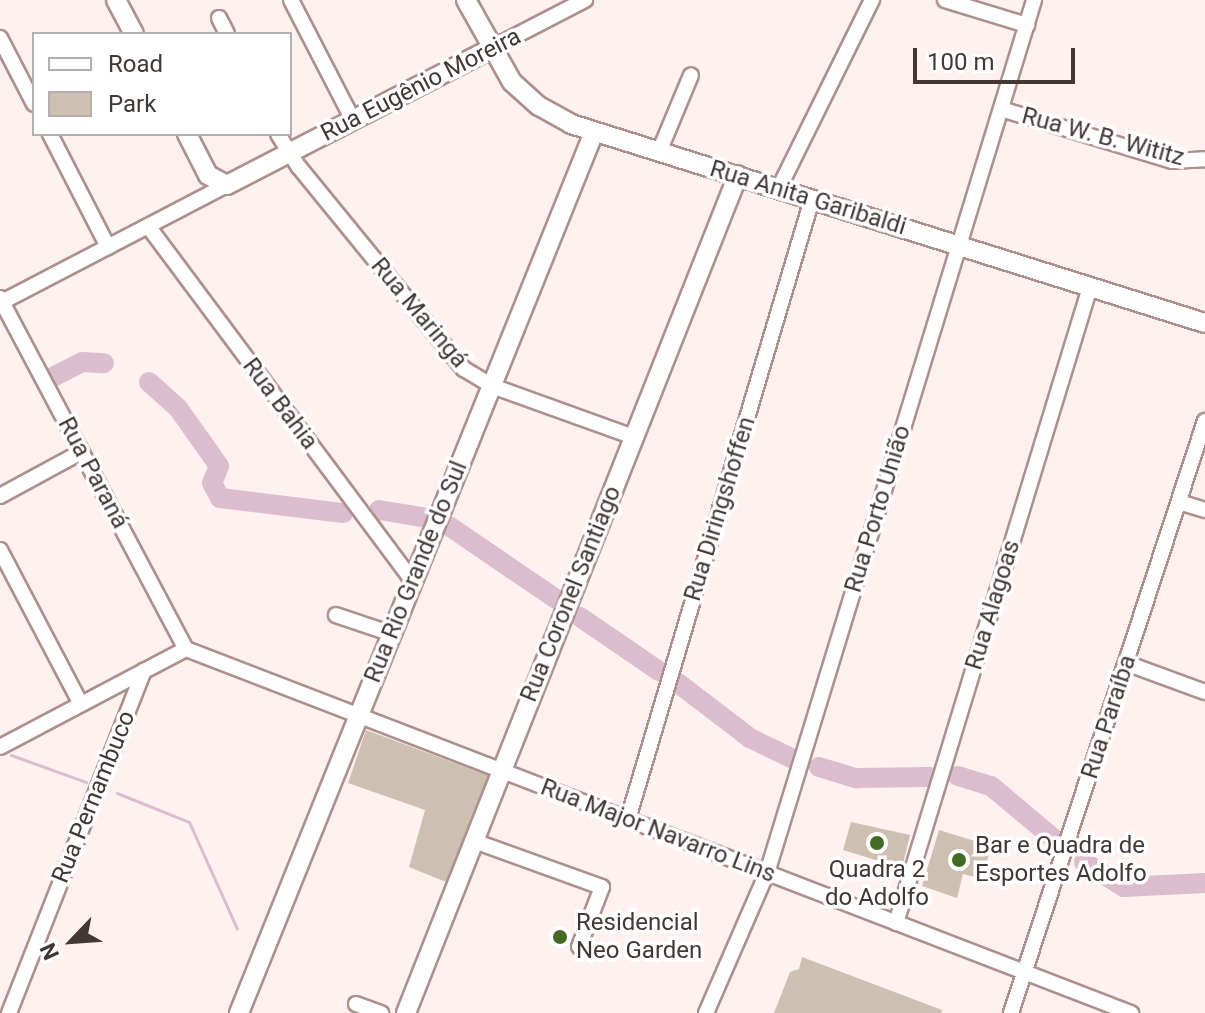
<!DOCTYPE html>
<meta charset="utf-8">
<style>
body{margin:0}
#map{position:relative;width:1205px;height:1013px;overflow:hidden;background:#fef1ef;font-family:Roboto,sans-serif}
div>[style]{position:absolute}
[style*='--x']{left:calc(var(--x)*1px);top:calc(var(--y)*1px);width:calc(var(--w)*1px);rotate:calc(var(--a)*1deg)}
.green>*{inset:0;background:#cec0b1}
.stream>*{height:3px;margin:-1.5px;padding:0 1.5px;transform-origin:1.5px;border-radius:1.5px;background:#dcbdce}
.river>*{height:20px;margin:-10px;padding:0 10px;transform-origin:10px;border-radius:10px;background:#dcbdce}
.roads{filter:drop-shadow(2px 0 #ad908c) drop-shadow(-2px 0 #ad908c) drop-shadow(0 2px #ad908c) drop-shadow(0 -2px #ad908c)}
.minor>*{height:14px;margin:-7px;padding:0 7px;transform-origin:7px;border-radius:7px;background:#fff}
.major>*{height:18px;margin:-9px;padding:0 9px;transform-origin:9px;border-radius:9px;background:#fff}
.dots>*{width:22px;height:22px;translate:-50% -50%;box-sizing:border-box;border:4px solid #fff;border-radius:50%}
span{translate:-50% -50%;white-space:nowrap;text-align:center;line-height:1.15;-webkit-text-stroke:7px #fff;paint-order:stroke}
.street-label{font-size:24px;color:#433736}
.poi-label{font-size:24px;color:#433736}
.left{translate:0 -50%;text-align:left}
.legend{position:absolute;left:32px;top:32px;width:260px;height:104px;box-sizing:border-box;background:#fff;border:2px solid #b4afaf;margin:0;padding:10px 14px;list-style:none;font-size:24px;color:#433736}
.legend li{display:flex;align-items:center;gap:16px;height:40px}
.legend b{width:40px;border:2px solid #b4afaf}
.north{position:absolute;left:32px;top:901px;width:80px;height:80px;-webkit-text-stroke:6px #fff;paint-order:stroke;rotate:245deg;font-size:22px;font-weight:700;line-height:32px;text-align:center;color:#433736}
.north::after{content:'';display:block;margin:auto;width:28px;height:36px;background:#433736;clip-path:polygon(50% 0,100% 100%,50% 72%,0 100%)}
.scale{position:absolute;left:913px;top:48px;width:162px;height:36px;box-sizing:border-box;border:4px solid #433736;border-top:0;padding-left:10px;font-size:24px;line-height:28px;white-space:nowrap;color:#433736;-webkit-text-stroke:6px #fff;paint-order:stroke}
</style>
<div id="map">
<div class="green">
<i style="clip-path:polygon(366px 730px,492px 777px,451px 884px,409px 867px,425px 810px,348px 783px)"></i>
<i style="clip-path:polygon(851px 822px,910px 835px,902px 868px,843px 850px)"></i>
<i style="clip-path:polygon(939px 830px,991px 846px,982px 879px,963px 874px,957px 898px,922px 886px)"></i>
<i style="clip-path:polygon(802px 957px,942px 1010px,941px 1013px,774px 1013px,790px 972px,799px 969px)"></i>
</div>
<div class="stream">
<i style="--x:11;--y:755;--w:80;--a:19.8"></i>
<i style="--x:117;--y:793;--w:78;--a:21.9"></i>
<i style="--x:189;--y:822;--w:117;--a:65.8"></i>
</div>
<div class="river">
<i style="--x:49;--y:379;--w:37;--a:-27"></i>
<i style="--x:82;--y:362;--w:22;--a:3"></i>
<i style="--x:149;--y:382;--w:39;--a:42"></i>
<i style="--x:178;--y:408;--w:71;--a:54.7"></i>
<i style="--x:219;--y:466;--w:18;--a:112"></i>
<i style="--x:212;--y:483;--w:17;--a:62"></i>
<i style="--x:220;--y:498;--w:124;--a:7"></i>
<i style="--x:379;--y:510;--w:50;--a:9.3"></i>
<i style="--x:449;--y:526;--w:130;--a:34.3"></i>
<i style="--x:580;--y:617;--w:96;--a:34.4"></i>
<i style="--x:678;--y:683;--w:91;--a:37.4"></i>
<i style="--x:750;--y:738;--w:48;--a:26"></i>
<i style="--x:819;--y:767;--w:39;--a:17"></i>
<i style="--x:856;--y:778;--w:74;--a:-0.8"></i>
<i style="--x:958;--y:776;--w:34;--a:17"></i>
<i style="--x:991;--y:786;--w:89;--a:40"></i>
<i style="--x:1084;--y:862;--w:47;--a:32"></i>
<i style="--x:1124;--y:887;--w:81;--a:-2.8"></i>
</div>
<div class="roads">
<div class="minor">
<i style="--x:291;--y:0;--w:135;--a:62.7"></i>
<i style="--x:945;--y:0;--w:86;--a:17"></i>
<i style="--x:219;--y:18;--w:18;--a:63"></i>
<i style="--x:0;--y:38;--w:74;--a:62.7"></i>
<i style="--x:492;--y:48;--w:105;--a:-27.3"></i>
<i style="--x:1001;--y:109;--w:179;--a:16.9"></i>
<i style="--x:1172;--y:161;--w:33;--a:-3"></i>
<i style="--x:50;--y:134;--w:127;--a:62.8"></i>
<i style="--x:278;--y:134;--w:39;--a:58"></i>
<i style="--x:299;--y:167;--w:261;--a:50.8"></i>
<i style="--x:464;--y:369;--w:33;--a:31"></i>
<i style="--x:492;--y:386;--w:151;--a:19.8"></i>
<i style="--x:659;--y:152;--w:83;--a:-67.4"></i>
<i style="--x:779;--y:188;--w:210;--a:-63.7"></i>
<i style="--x:148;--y:226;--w:443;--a:53.3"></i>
<i style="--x:0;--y:298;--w:397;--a:62.1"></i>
<i style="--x:0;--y:303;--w:256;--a:-27.5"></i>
<i style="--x:0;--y:496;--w:92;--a:-28.5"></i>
<i style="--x:1179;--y:502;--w:27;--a:17"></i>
<i style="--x:0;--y:550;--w:174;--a:62.3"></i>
<i style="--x:336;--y:615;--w:59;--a:18.7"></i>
<i style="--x:186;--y:649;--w:1013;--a:21.07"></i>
<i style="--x:1126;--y:663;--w:84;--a:20.2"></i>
<i style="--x:0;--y:747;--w:210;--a:-27.8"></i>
<i style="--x:628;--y:819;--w:647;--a:-73.47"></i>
<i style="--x:474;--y:841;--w:136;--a:19.8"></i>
<i style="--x:602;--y:887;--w:64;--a:111"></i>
<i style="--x:896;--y:923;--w:665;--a:-73.04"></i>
<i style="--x:356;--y:1004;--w:27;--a:20"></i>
<i style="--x:9;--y:1013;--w:368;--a:-68.5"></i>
<i style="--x:706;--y:1013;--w:153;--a:-66.5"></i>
<i style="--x:767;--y:873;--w:913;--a:-72.99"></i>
<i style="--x:1011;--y:1013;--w:623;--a:-71.86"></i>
</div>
<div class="major">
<i style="--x:116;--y:0;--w:38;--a:62"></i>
<i style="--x:466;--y:0;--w:94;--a:60.7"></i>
<i style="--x:512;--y:82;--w:36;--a:42"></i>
<i style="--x:539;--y:106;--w:37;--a:29"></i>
<i style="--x:571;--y:124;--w:664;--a:17.43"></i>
<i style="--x:187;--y:134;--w:46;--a:62.9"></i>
<i style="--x:208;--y:175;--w:21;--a:28"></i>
<i style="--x:227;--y:185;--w:298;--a:-27.3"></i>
<i style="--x:239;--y:1013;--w:950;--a:-68.05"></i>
<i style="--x:406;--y:1013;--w:901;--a:-68.39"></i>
</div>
</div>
<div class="dots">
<i style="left:877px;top:843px;background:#456a24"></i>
<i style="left:959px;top:860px;background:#456a24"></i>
<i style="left:560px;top:937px;background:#456a24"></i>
</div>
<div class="street-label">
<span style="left:421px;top:85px;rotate:-27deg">Rua Eugênio Moreira</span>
<span style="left:1103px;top:137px;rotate:15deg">Rua W. B. Wititz</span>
<span style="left:808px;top:198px;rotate:17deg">Rua Anita Garibaldi</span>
<span style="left:419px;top:313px;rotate:50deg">Rua Maringá</span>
<span style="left:280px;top:404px;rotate:53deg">Rua Bahia</span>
<span style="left:93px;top:473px;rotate:62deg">Rua Paraná</span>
<span style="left:720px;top:509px;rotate:-73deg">Rua Diringshoffen</span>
<span style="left:878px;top:509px;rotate:-73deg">Rua Porto União</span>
<span style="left:416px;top:572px;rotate:-68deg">Rua Rio Grande do Sul</span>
<span style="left:571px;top:594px;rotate:-68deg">Rua Coronel Santiago</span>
<span style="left:993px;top:605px;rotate:-73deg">Rua Alagoas</span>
<span style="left:1109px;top:717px;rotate:-72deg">Rua Paraíba</span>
<span style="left:94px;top:797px;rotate:-68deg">Rua Pernambuco</span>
<span style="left:658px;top:831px;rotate:21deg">Rua Major Navarro Lins</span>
</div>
<div class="poi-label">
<span class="left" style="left:975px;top:860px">Bar e Quadra de<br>Esportes Adolfo</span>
<span style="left:877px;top:884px">Quadra 2<br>do Adolfo</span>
<span class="left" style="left:576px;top:937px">Residencial<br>Neo Garden</span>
</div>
<ul class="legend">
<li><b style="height:10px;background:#fff"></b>Road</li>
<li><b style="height:22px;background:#cec0b1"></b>Park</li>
</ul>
<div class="north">N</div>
<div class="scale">100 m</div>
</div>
